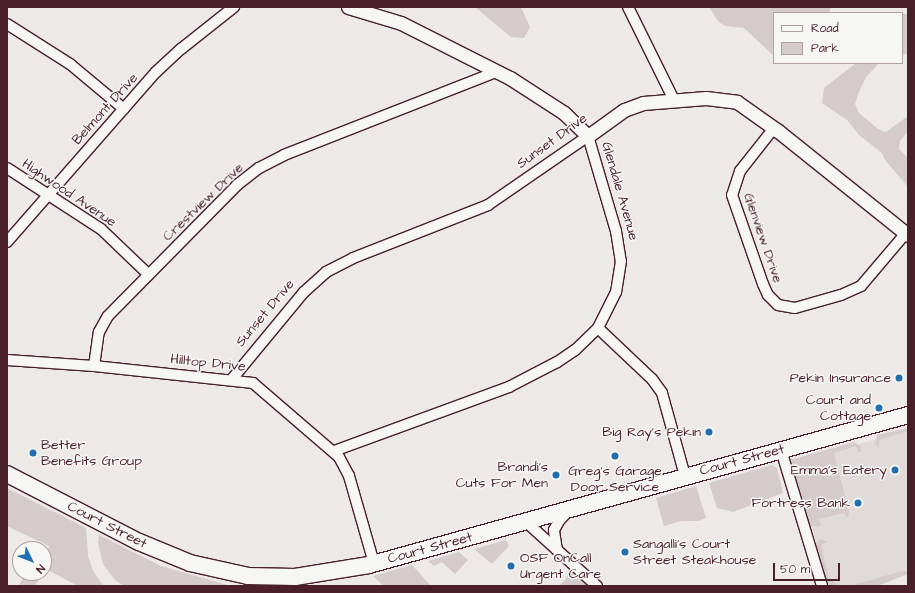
<!DOCTYPE html>
<meta charset="utf-8">
<style>
body{margin:0}
#map{position:relative;width:915px;height:593px;overflow:hidden;background:#ece9e6;font-family:"Architects Daughter",sans-serif}
div>[style]{position:absolute}
[style*='--x']{left:calc(var(--x)*1px);top:calc(var(--y)*1px);width:calc(var(--w)*1px);rotate:calc(var(--a)*1deg)}
.built>*{inset:0;background:#e0dad8}
.green>*{inset:0;background:#d4cbca}
.roads{filter:drop-shadow(1px 0 #4a1f2b) drop-shadow(-1px 0 #4a1f2b) drop-shadow(0 1px #4a1f2b) drop-shadow(0 -1px #4a1f2b)}
.minor>*{height:10px;margin:-5px;padding:0 5px;transform-origin:5px;border-radius:5px;background:#f6f6f2}
.tertiary>*{height:13px;margin:-6.5px;padding:0 6.5px;transform-origin:6.5px;border-radius:6.5px;background:#f6f6f2}
.primary>*{height:16px;margin:-8px;padding:0 8px;transform-origin:8px;border-radius:8px;background:#f6f6f2}
.dots>*{width:11px;height:11px;translate:-50% -50%;box-sizing:border-box;border:2px solid #f6f6f2;border-radius:50%}
span{translate:-50% -50%;white-space:nowrap;text-align:center;line-height:1.15;-webkit-text-stroke:3px #f6f6f2;paint-order:stroke}
.street-label{font-size:14px;color:#4a1f2b}
.poi-label{font-size:14px;color:#4a1f2b}
.right{translate:-100% -50%;text-align:right}
.left{translate:0 -50%;text-align:left}
.frame{position:absolute;inset:0;border:8px solid #4a1f2b;pointer-events:none}
.legend{position:absolute;left:773px;top:12px;width:130px;height:52px;box-sizing:border-box;background:#f6f6f2;border:1px solid #b1a0a2;margin:0;padding:5px 7px;list-style:none;font-size:12px;color:#4a1f2b}
.legend li{display:flex;align-items:center;gap:8px;height:20px}
.legend b{width:20px;border:1px solid #b1a0a2}
.north{position:absolute;left:12px;top:541px;width:40px;height:40px;box-sizing:border-box;background:#f6f6f2;border:1px solid #b1a0a2;border-radius:50%;rotate:133deg;font-size:11px;font-weight:700;line-height:16px;text-align:center;color:#4a1f2b}
.north::after{content:'';display:block;margin:auto;width:14px;height:18px;background:#1f6fb2;clip-path:polygon(50% 0,100% 100%,50% 72%,0 100%)}
.scale{position:absolute;left:773px;top:563px;width:67px;height:18px;box-sizing:border-box;border:2px solid #4a1f2b;border-top:0;padding-left:5px;font-size:12px;line-height:14px;white-space:nowrap;color:#4a1f2b;-webkit-text-stroke:3px #f6f6f2;paint-order:stroke}
</style>
<div id="map">
<div class="built">
<i style="clip-path:polygon(908px 430px,908px 570px,854px 586px,836px 586px,826px 576px,809px 517px,828px 453px)"></i>
</div>
<div class="green">
<i style="clip-path:polygon(475px 7px,521px 7px,530px 27px,524px 38px,511px 37px)"></i>
<i style="clip-path:polygon(709px 7px,831px 7px,829px 13px,774px 13px,774px 56px,744px 28px,725px 26px,718px 21px)"></i>
<i style="clip-path:polygon(902px 13px,908px 15px,908px 54px,902px 55px)"></i>
<i style="clip-path:polygon(856px 63px,879px 63px,866px 77px,859px 92px,855px 104px,859px 113px,878px 129px,886px 132px,908px 116px,908px 131px,900px 141px,899px 149px,908px 158px,908px 187px,885px 160px,882px 153px,859px 135px,847px 120px,822px 103px,824px 88px)"></i>
<i style="clip-path:polygon(908px 428px,908px 431px,879px 440px,879px 448px,875px 445px,877px 435px)"></i>
<i style="clip-path:polygon(854px 442px,861px 447px,861px 452px,858px 452px,856px 446px,834px 453px,849px 512px,848px 518px,844px 513px,819px 519px,821px 526px,810px 526px,790px 460px)"></i>
<i style="clip-path:polygon(772px 465px,777px 468px,783px 493px,733px 512px,717px 508px,709px 483px)"></i>
<i style="clip-path:polygon(696px 486px,706px 518px,698px 521px,681px 521px,664px 526px,656px 498px)"></i>
<i style="clip-path:polygon(7px 488px,86px 528px,88px 556px,93px 571px,104px 586px,78px 586px,44px 568px,49px 546px,7px 526px)"></i>
<i style="clip-path:polygon(99px 535px,161px 566px,231px 586px,124px 586px,115px 580px,103px 564px,98px 543px)"></i>
<i style="clip-path:polygon(820px 539px,828px 542px,821px 545px,828px 576px,838px 586px,831px 586px,825px 580px,815px 545px)"></i>
<i style="clip-path:polygon(506px 540px,509px 546px,492px 564px,474px 549px)"></i>
<i style="clip-path:polygon(459px 552px,468px 560px,455px 574px,442px 562px,434px 566px,428px 561px)"></i>
<i style="clip-path:polygon(412px 565px,431px 586px,384px 586px,373px 576px)"></i>
<i style="clip-path:polygon(569px 569px,588px 586px,559px 586px,566px 579px)"></i>
<i style="clip-path:polygon(902px 571px,908px 571px,908px 574px,877px 586px,850px 586px)"></i>
<i style="clip-path:polygon(26px 573px,42px 573px,35px 586px,19px 585px)"></i>
</div>
<div class="roads">
<div class="minor">
<i style="--x:628;--y:7;--w:104;--a:63.7"></i>
<i style="--x:7;--y:24;--w:75;--a:32.4"></i>
<i style="--x:70;--y:64;--w:70;--a:39.8"></i>
<i style="--x:774;--y:128;--w:55;--a:128.3"></i>
<i style="--x:740;--y:171;--w:25;--a:108"></i>
<i style="--x:732;--y:195;--w:94;--a:70.8"></i>
<i style="--x:763;--y:284;--w:12;--a:66"></i>
<i style="--x:768;--y:295;--w:14;--a:45"></i>
<i style="--x:778;--y:305;--w:17;--a:10"></i>
<i style="--x:795;--y:308;--w:48;--a:-15.8"></i>
<i style="--x:841;--y:295;--w:22;--a:-24"></i>
<i style="--x:861;--y:286;--w:70;--a:-49.7"></i>
<i style="--x:7;--y:168;--w:112;--a:33"></i>
<i style="--x:101;--y:229;--w:66;--a:43.8"></i>
<i style="--x:7;--y:242;--w:226;--a:-48.8"></i>
<i style="--x:156;--y:72;--w:34;--a:-43"></i>
<i style="--x:181;--y:49;--w:68;--a:-38.4"></i>
<i style="--x:598;--y:328;--w:74;--a:43.4"></i>
<i style="--x:652;--y:379;--w:17;--a:54"></i>
<i style="--x:662;--y:393;--w:86;--a:74.5"></i>
<i style="--x:7;--y:360;--w:87;--a:3.9"></i>
<i style="--x:94;--y:366;--w:160;--a:6.1"></i>
<i style="--x:253;--y:383;--w:113;--a:40.7"></i>
<i style="--x:339;--y:457;--w:21;--a:62"></i>
<i style="--x:349;--y:476;--w:91;--a:74"></i>
<i style="--x:94;--y:366;--w:34;--a:-82"></i>
<i style="--x:99;--y:332;--w:18;--a:-61"></i>
<i style="--x:108;--y:316;--w:184;--a:-45.4"></i>
<i style="--x:237;--y:185;--w:28;--a:-38"></i>
<i style="--x:259;--y:168;--w:28;--a:-27"></i>
<i style="--x:284;--y:155;--w:230;--a:-21.4"></i>
<i style="--x:232;--y:379;--w:113;--a:-50.4"></i>
<i style="--x:304;--y:292;--w:30;--a:-42"></i>
<i style="--x:326;--y:272;--w:30;--a:-27"></i>
<i style="--x:353;--y:258;--w:145;--a:-21.4"></i>
<i style="--x:488;--y:205;--w:121;--a:-34.6"></i>
<i style="--x:588;--y:136;--w:99;--a:73.6"></i>
<i style="--x:616;--y:231;--w:30;--a:81"></i>
<i style="--x:621;--y:261;--w:31;--a:99"></i>
<i style="--x:616;--y:292;--w:40;--a:116.6"></i>
<i style="--x:598;--y:328;--w:32;--a:136"></i>
<i style="--x:575;--y:350;--w:22;--a:146"></i>
<i style="--x:557;--y:362;--w:54;--a:152.5"></i>
<i style="--x:509;--y:387;--w:186;--a:159.9"></i>
<i style="--x:781;--y:450;--w:142;--a:73.2"></i>
<i style="--x:525;--y:521;--w:97;--a:42.1"></i>
<i style="--x:557;--y:550;--w:20;--a:-99"></i>
<i style="--x:554;--y:530;--w:10;--a:-61"></i>
<i style="--x:559;--y:521;--w:13;--a:-48"></i>
</div>
<div class="tertiary">
<i style="--x:348;--y:7;--w:55;--a:16.8"></i>
<i style="--x:401;--y:23;--w:122;--a:26.8"></i>
<i style="--x:510;--y:78;--w:64;--a:32.9"></i>
<i style="--x:564;--y:113;--w:33;--a:44"></i>
<i style="--x:588;--y:136;--w:44;--a:-35.8"></i>
<i style="--x:624;--y:110;--w:20;--a:-20"></i>
<i style="--x:643;--y:103;--w:63;--a:-4.5"></i>
<i style="--x:706;--y:98;--w:31;--a:7"></i>
<i style="--x:737;--y:102;--w:50;--a:35.3"></i>
<i style="--x:778;--y:131;--w:166;--a:38.7"></i>
</div>
<div class="primary">
<i style="--x:7;--y:474;--w:148;--a:27.3"></i>
<i style="--x:139;--y:542;--w:55;--a:22.4"></i>
<i style="--x:190;--y:563;--w:59;--a:12.6"></i>
<i style="--x:248;--y:576;--w:47;--a:1.2"></i>
<i style="--x:295;--y:577;--w:75;--a:-9.2"></i>
<i style="--x:369;--y:565;--w:559;--a:-15.55"></i>
</div>
</div>
<div class="dots">
<i style="left:899px;top:378px;background:#1f6fb2"></i>
<i style="left:879px;top:408px;background:#1f6fb2"></i>
<i style="left:709px;top:432px;background:#1f6fb2"></i>
<i style="left:33px;top:453px;background:#1f6fb2"></i>
<i style="left:615px;top:456px;background:#1f6fb2"></i>
<i style="left:895px;top:470px;background:#1f6fb2"></i>
<i style="left:556px;top:475px;background:#1f6fb2"></i>
<i style="left:858px;top:503px;background:#1f6fb2"></i>
<i style="left:625px;top:552px;background:#1f6fb2"></i>
<i style="left:511px;top:566px;background:#1f6fb2"></i>
</div>
<div class="street-label">
<span style="left:105px;top:109px;rotate:-48deg">Belmont Drive</span>
<span style="left:552px;top:141px;rotate:-36deg">Sunset Drive</span>
<span style="left:620px;top:191px;rotate:74deg">Glendale Avenue</span>
<span style="left:69px;top:193px;rotate:34deg">Highwood Avenue</span>
<span style="left:203px;top:202px;rotate:-44deg">Crestview Drive</span>
<span style="left:763px;top:238px;rotate:71deg">Glenview Drive</span>
<span style="left:265px;top:313px;rotate:-50deg">Sunset Drive</span>
<span style="left:208px;top:363px;rotate:6deg">Hilltop Drive</span>
<span style="left:742px;top:460px;rotate:-15deg">Court Street</span>
<span style="left:107px;top:525px;rotate:27deg">Court Street</span>
<span style="left:430px;top:548px;rotate:-15deg">Court Street</span>
</div>
<div class="poi-label">
<span class="right" style="left:891px;top:378px">Pekin Insurance</span>
<span class="right" style="left:871px;top:408px">Court and<br>Cottage</span>
<span class="right" style="left:701px;top:432px">Big Ray's Pekin</span>
<span class="left" style="left:41px;top:453px">Better<br>Benefits Group</span>
<span class="right" style="left:548px;top:475px">Brandi's<br>Cuts For Men</span>
<span class="right" style="left:887px;top:470px">Emma's Eatery</span>
<span style="left:615px;top:479px">Greg's Garage<br>Door Service</span>
<span class="right" style="left:850px;top:503px">Fortress Bank</span>
<span class="left" style="left:633px;top:552px">Sangalli’s Court<br>Street Steakhouse</span>
<span class="left" style="left:520px;top:566px">OSF OnCall<br>Urgent Care</span>
</div>
<div class="frame"></div>
<ul class="legend">
<li><b style="height:5px;background:#f6f6f2"></b>Road</li>
<li><b style="height:11px;background:#d4cbca"></b>Park</li>
</ul>
<div class="north">N</div>
<div class="scale">50 m</div>
</div>
